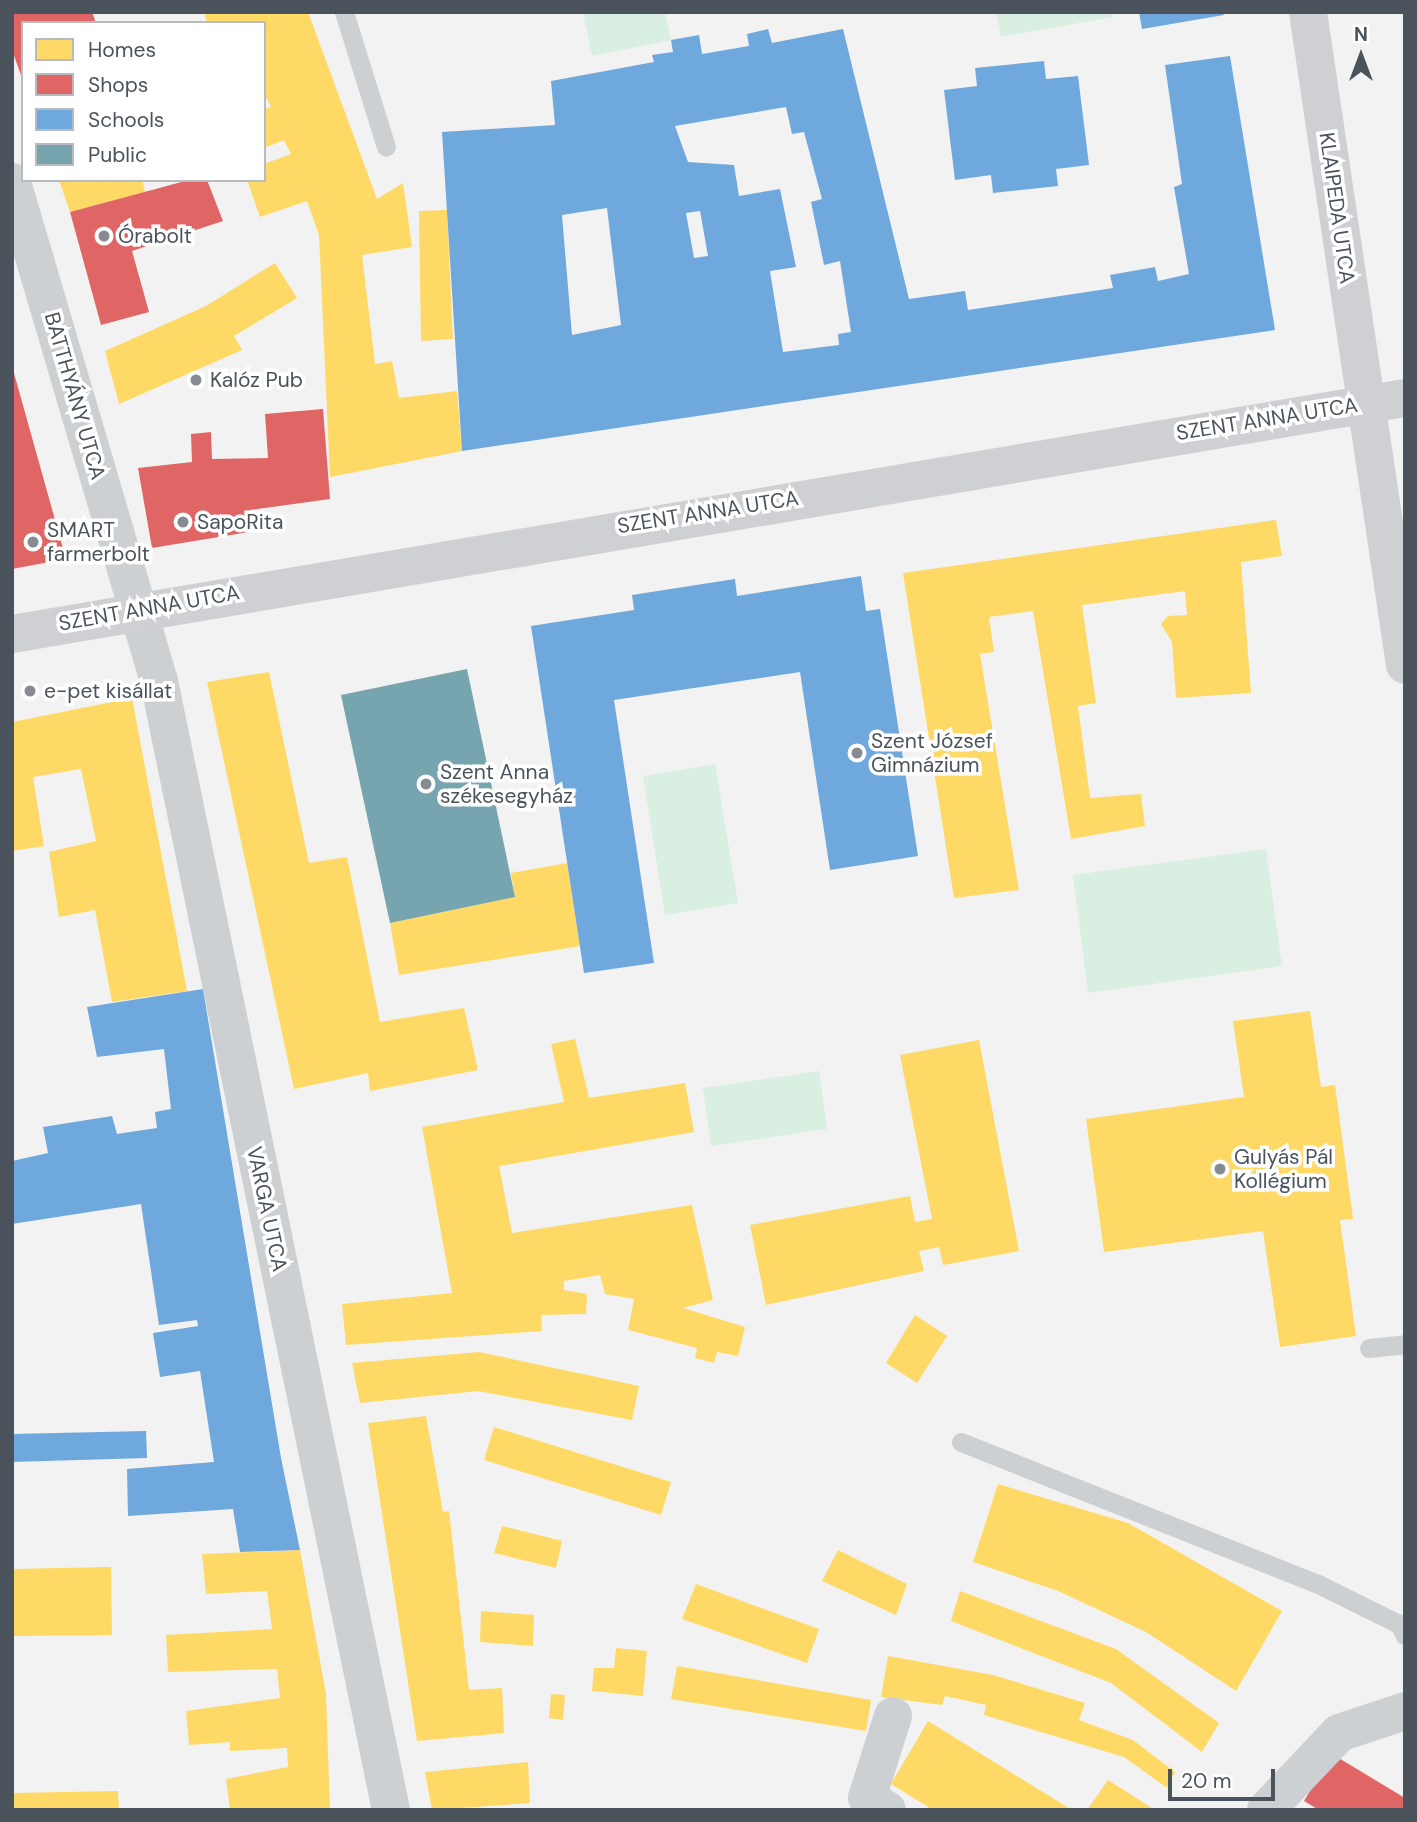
<!DOCTYPE html>
<meta charset="utf-8">
<style>
body{margin:0}
#map{position:relative;width:1417px;height:1822px;overflow:hidden;background:#f2f2f2;font-family:"DM Sans",sans-serif}
div>[style]{position:absolute}
[style*='--x']{left:calc(var(--x)*1px);top:calc(var(--y)*1px);width:calc(var(--w)*1px);rotate:calc(var(--a)*1deg)}
.green>*{inset:0;background:#d8efe2}
.homes>*{inset:0;background:#ffd966}
.shops>*{inset:0;background:#e06666}
.schools>*{inset:0;background:#6fa8dc}
.public>*{inset:0;background:#76a5af}
.lane>*{height:19px;margin:-9.5px;padding:0 9.5px;transform-origin:9.5px;border-radius:9.5px;background:#cdd0d2}
.street>*{height:38px;margin:-19px;padding:0 19px;transform-origin:19px;border-radius:19px;background:#cdd0d2}
.secondary>*{height:38px;margin:-19px;padding:0 19px;transform-origin:19px;border-radius:19px;background:#ced0d3}
.dots>*{width:19px;height:19px;translate:-50% -50%;box-sizing:border-box;border:4px solid #fff;border-radius:50%}
span{translate:-50% -50%;white-space:nowrap;text-align:center;line-height:1.15;-webkit-text-stroke:7px #fff;paint-order:stroke}
.street-label{font-size:21px;color:#4a535c}
.poi-label{font-size:21px;color:#4a535c}
.left{translate:0 -50%;text-align:left}
.frame{position:absolute;inset:0;border:14px solid #4a535c;pointer-events:none}
.legend{position:absolute;left:21px;top:21px;width:245px;height:161px;box-sizing:border-box;background:#fff;border:2px solid #b7babe;margin:0;padding:9px 12px;list-style:none;font-size:21px;color:#4a535c}
.legend li{display:flex;align-items:center;gap:14px;height:35px}
.legend b{width:35px;border:2px solid #b7babe}
.north{position:absolute;left:1326px;top:21px;width:70px;height:70px;-webkit-text-stroke:5px #fff;paint-order:stroke;rotate:0deg;font-size:19px;font-weight:700;line-height:28px;text-align:center;color:#4a535c}
.north::after{content:'';display:block;margin:auto;width:24px;height:32px;background:#4a535c;clip-path:polygon(50% 0,100% 100%,50% 72%,0 100%)}
.scale{position:absolute;left:1168px;top:1769px;width:107px;height:32px;box-sizing:border-box;border:4px solid #4a535c;border-top:0;padding-left:9px;font-size:21px;line-height:24px;white-space:nowrap;color:#4a535c;-webkit-text-stroke:5px #fff;paint-order:stroke}
</style>
<div id="map">
<div class="green">
<i style="clip-path:polygon(583px 12px,665px 12px,671px 40px,592px 56px)"></i>
<i style="clip-path:polygon(996px 12px,1112px 12px,1113px 17px,1001px 37px)"></i>
<i style="clip-path:polygon(715px 764px,738px 903px,665px 915px,643px 776px)"></i>
<i style="clip-path:polygon(1266px 849px,1282px 966px,1088px 993px,1073px 875px)"></i>
<i style="clip-path:polygon(819px 1071px,827px 1129px,711px 1146px,703px 1088px)"></i>
</div>
<div class="homes">
<i style="clip-path:polygon(204px 12px,308px 12px,377px 199px,403px 183px,412px 247px,362px 255px,375px 364px,392px 361px,399px 398px,457px 391px,462px 451px,330px 477px,319px 235px,307px 201px,260px 217px,247px 180px,264px 180px,264px 164px,291px 154px,284px 140px,264px 148px,264px 109px,271px 107px,264px 93px,264px 23px,207px 23px)"></i>
<i style="clip-path:polygon(59px 180px,142px 180px,145px 192px,70px 212px)"></i>
<i style="clip-path:polygon(447px 210px,453px 339px,421px 341px,419px 211px)"></i>
<i style="clip-path:polygon(275px 263px,297px 298px,234px 336px,242px 350px,119px 404px,105px 351px,206px 306px)"></i>
<i style="clip-path:polygon(1276px 520px,1282px 556px,1241px 562px,1251px 693px,1176px 698px,1172px 642px,1161px 624px,1168px 616px,1187px 615px,1185px 591px,1082px 605px,1096px 703px,1078px 706px,1090px 798px,1141px 794px,1145px 826px,1071px 839px,1033px 611px,989px 617px,994px 652px,980px 654px,1019px 890px,954px 898px,903px 573px)"></i>
<i style="clip-path:polygon(269px 672px,309px 863px,347px 857px,380px 1022px,464px 1008px,478px 1070px,370px 1091px,368px 1073px,294px 1089px,207px 682px)"></i>
<i style="clip-path:polygon(132px 698px,187px 991px,112px 1002px,95px 910px,59px 917px,49px 852px,96px 841px,81px 769px,33px 777px,44px 846px,12px 851px,12px 722px)"></i>
<i style="clip-path:polygon(567px 863px,580px 946px,399px 975px,390px 923px,515px 897px,511px 873px)"></i>
<i style="clip-path:polygon(1310px 1011px,1321px 1087px,1335px 1085px,1353px 1219px,1340px 1220px,1356px 1336px,1280px 1347px,1263px 1231px,1104px 1252px,1086px 1119px,1244px 1097px,1233px 1021px)"></i>
<i style="clip-path:polygon(575px 1039px,589px 1098px,685px 1083px,694px 1132px,499px 1166px,512px 1233px,692px 1205px,713px 1300px,683px 1308px,745px 1327px,738px 1356px,717px 1352px,714px 1363px,695px 1358px,697px 1348px,628px 1330px,634px 1299px,605px 1294px,600px 1275px,564px 1281px,564px 1290px,587px 1294px,586px 1314px,541px 1315px,542px 1331px,346px 1345px,342px 1304px,452px 1293px,422px 1127px,564px 1102px,551px 1044px)"></i>
<i style="clip-path:polygon(979px 1040px,1019px 1251px,943px 1265px,939px 1247px,919px 1251px,924px 1271px,766px 1305px,750px 1225px,910px 1196px,915px 1222px,932px 1219px,900px 1055px)"></i>
<i style="clip-path:polygon(915px 1315px,947px 1336px,917px 1383px,886px 1363px)"></i>
<i style="clip-path:polygon(479px 1352px,639px 1386px,632px 1420px,478px 1391px,360px 1403px,352px 1363px)"></i>
<i style="clip-path:polygon(426px 1416px,443px 1512px,449px 1511px,469px 1690px,502px 1688px,504px 1733px,417px 1741px,368px 1423px)"></i>
<i style="clip-path:polygon(494px 1427px,671px 1482px,661px 1515px,484px 1460px)"></i>
<i style="clip-path:polygon(998px 1484px,1128px 1523px,1282px 1611px,1236px 1691px,1146px 1632px,1058px 1591px,973px 1562px)"></i>
<i style="clip-path:polygon(502px 1526px,562px 1541px,556px 1568px,494px 1553px)"></i>
<i style="clip-path:polygon(300px 1550px,326px 1694px,330px 1810px,230px 1810px,226px 1779px,288px 1767px,287px 1748px,230px 1751px,230px 1742px,189px 1745px,186px 1711px,280px 1698px,277px 1669px,168px 1672px,166px 1635px,272px 1629px,267px 1591px,206px 1594px,202px 1554px)"></i>
<i style="clip-path:polygon(838px 1550px,907px 1584px,896px 1615px,822px 1581px)"></i>
<i style="clip-path:polygon(111px 1567px,112px 1635px,12px 1636px,12px 1569px)"></i>
<i style="clip-path:polygon(696px 1584px,819px 1629px,807px 1663px,682px 1619px)"></i>
<i style="clip-path:polygon(960px 1591px,1116px 1649px,1219px 1723px,1202px 1752px,1111px 1683px,951px 1621px)"></i>
<i style="clip-path:polygon(481px 1611px,534px 1615px,533px 1646px,480px 1642px)"></i>
<i style="clip-path:polygon(616px 1648px,647px 1651px,643px 1696px,592px 1691px,594px 1668px,614px 1668px)"></i>
<i style="clip-path:polygon(888px 1656px,993px 1675px,1085px 1703px,1079px 1720px,1133px 1740px,1175px 1772px,1167px 1788px,1124px 1757px,984px 1715px,986px 1705px,945px 1696px,942px 1705px,881px 1697px)"></i>
<i style="clip-path:polygon(677px 1666px,871px 1700px,866px 1731px,671px 1699px)"></i>
<i style="clip-path:polygon(551px 1694px,565px 1695px,563px 1720px,549px 1718px)"></i>
<i style="clip-path:polygon(928px 1721px,1072px 1810px,933px 1810px,891px 1784px)"></i>
<i style="clip-path:polygon(528px 1762px,530px 1803px,432px 1810px,425px 1772px)"></i>
<i style="clip-path:polygon(1108px 1780px,1155px 1810px,1087px 1810px)"></i>
<i style="clip-path:polygon(118px 1791px,119px 1810px,12px 1810px,12px 1793px)"></i>
</div>
<div class="shops">
<i style="clip-path:polygon(12px 12px,92px 12px,96px 23px,23px 23px,22px 78px,12px 50px)"></i>
<i style="clip-path:polygon(189px 180px,207px 180px,223px 221px,132px 251px,149px 312px,101px 325px,70px 212px)"></i>
<i style="clip-path:polygon(12px 366px,66px 559px,12px 569px)"></i>
<i style="clip-path:polygon(323px 409px,330px 499px,250px 510px,249px 532px,152px 548px,138px 468px,192px 462px,191px 434px,211px 432px,212px 459px,268px 458px,265px 414px)"></i>
<i style="clip-path:polygon(1332px 1754px,1405px 1798px,1405px 1810px,1319px 1810px,1304px 1801px)"></i>
</div>
<div class="schools">
<i style="clip-path:polygon(1139px 12px,1223px 12px,1224px 15px,1142px 29px)"></i>
<i style="clip-path:polygon(evenodd,768px 29px,772px 43px,843px 29px,909px 299px,965px 291px,968px 310px,1113px 288px,1110px 275px,1155px 267px,1158px 281px,1189px 274px,1174px 187px,1182px 184px,1165px 65px,1230px 56px,1275px 330px,462px 451px,442px 132px,555px 125px,551px 81px,654px 62px,652px 55px,673px 52px,671px 40px,699px 35px,702px 54px,749px 46px,747px 34px,768px 29px,786px 107px,792px 134px,804px 132px,822px 199px,811px 202px,824px 265px,840px 261px,851px 332px,838px 334px,839px 345px,783px 352px,770px 271px,796px 267px,780px 189px,739px 196px,734px 165px,688px 162px,675px 126px,786px 107px,768px 29px,607px 208px,621px 325px,572px 335px,562px 215px,607px 208px,768px 29px,700px 211px,708px 256px,694px 258px,686px 213px,700px 211px)"></i>
<i style="clip-path:polygon(1044px 61px,1046px 79px,1078px 76px,1089px 165px,1056px 169px,1058px 186px,993px 193px,991px 175px,955px 180px,944px 90px,977px 86px,975px 68px)"></i>
<i style="clip-path:polygon(861px 576px,866px 611px,880px 609px,918px 856px,830px 870px,800px 672px,614px 700px,654px 963px,584px 973px,531px 626px,634px 610px,632px 595px,735px 579px,737px 596px)"></i>
<i style="clip-path:polygon(203px 989px,281px 1458px,300px 1550px,240px 1552px,233px 1509px,128px 1516px,127px 1469px,214px 1462px,200px 1371px,160px 1377px,153px 1333px,198px 1326px,197px 1320px,159px 1325px,141px 1204px,12px 1224px,12px 1161px,48px 1153px,43px 1127px,112px 1116px,117px 1134px,157px 1128px,155px 1112px,171px 1109px,164px 1049px,97px 1057px,87px 1007px)"></i>
<i style="clip-path:polygon(146px 1431px,147px 1458px,12px 1462px,12px 1434px)"></i>
</div>
<div class="public">
<i style="clip-path:polygon(467px 669px,515px 897px,390px 923px,341px 695px)"></i>
</div>
<div class="lane">
<i style="--x:344;--y:12;--w:141;--a:72.7"></i>
<i style="--x:1369;--y:1348;--w:36;--a:-6"></i>
<i style="--x:961;--y:1442;--w:382;--a:21.7"></i>
<i style="--x:1316;--y:1583;--w:93;--a:26.3"></i>
<i style="--x:1399;--y:1624;--w:13;--a:63"></i>
</div>
<div class="street">
<i style="--x:12;--y:182;--w:520;--a:73.59"></i>
<i style="--x:159;--y:681;--w:1153;--a:78.39"></i>
<i style="--x:887;--y:1810;--w:23;--a:-149"></i>
<i style="--x:867;--y:1798;--w:86;--a:-72.4"></i>
<i style="--x:1266;--y:1810;--w:106;--a:-46.5"></i>
<i style="--x:1339;--y:1733;--w:70;--a:-18.4"></i>
</div>
<div class="secondary">
<i style="--x:1308;--y:12;--w:660;--a:81.55"></i>
<i style="--x:12;--y:634;--w:1413;--a:-9.62"></i>
</div>
<div class="dots">
<i style="left:104px;top:236px;background:#858b90"></i>
<i style="left:196px;top:380px;background:#858b90"></i>
<i style="left:183px;top:522px;background:#858b90"></i>
<i style="left:33px;top:542px;background:#858b90"></i>
<i style="left:30px;top:691px;background:#858b90"></i>
<i style="left:857px;top:753px;background:#858b90"></i>
<i style="left:426px;top:784px;background:#858b90"></i>
<i style="left:1220px;top:1169px;background:#858b90"></i>
</div>
<div class="street-label">
<span style="left:1337px;top:208px;rotate:82deg">KLAIPEDA UTCA</span>
<span style="left:75px;top:396px;rotate:74deg">BATTHYÁNY UTCA</span>
<span style="left:1267px;top:419px;rotate:-9deg">SZENT ANNA UTCA</span>
<span style="left:708px;top:512px;rotate:-9deg">SZENT ANNA UTCA</span>
<span style="left:149px;top:608px;rotate:-10deg">SZENT ANNA UTCA</span>
<span style="left:267px;top:1209px;rotate:78deg">VARGA UTCA</span>
</div>
<div class="poi-label">
<span class="left" style="left:118px;top:236px">Órabolt</span>
<span class="left" style="left:210px;top:380px">Kalóz Pub</span>
<span class="left" style="left:197px;top:522px">SapoRita</span>
<span class="left" style="left:47px;top:542px">SMART<br>farmerbolt</span>
<span class="left" style="left:44px;top:691px">e-pet kisállat</span>
<span class="left" style="left:871px;top:753px">Szent József<br>Gimnázium</span>
<span class="left" style="left:440px;top:784px">Szent Anna<br>székesegyház</span>
<span class="left" style="left:1234px;top:1169px">Gulyás Pál<br>Kollégium</span>
</div>
<div class="frame"></div>
<ul class="legend">
<li><b style="height:19px;background:#ffd966"></b>Homes</li>
<li><b style="height:19px;background:#e06666"></b>Shops</li>
<li><b style="height:19px;background:#6fa8dc"></b>Schools</li>
<li><b style="height:19px;background:#76a5af"></b>Public</li>
</ul>
<div class="north">N</div>
<div class="scale">20 m</div>
</div>
